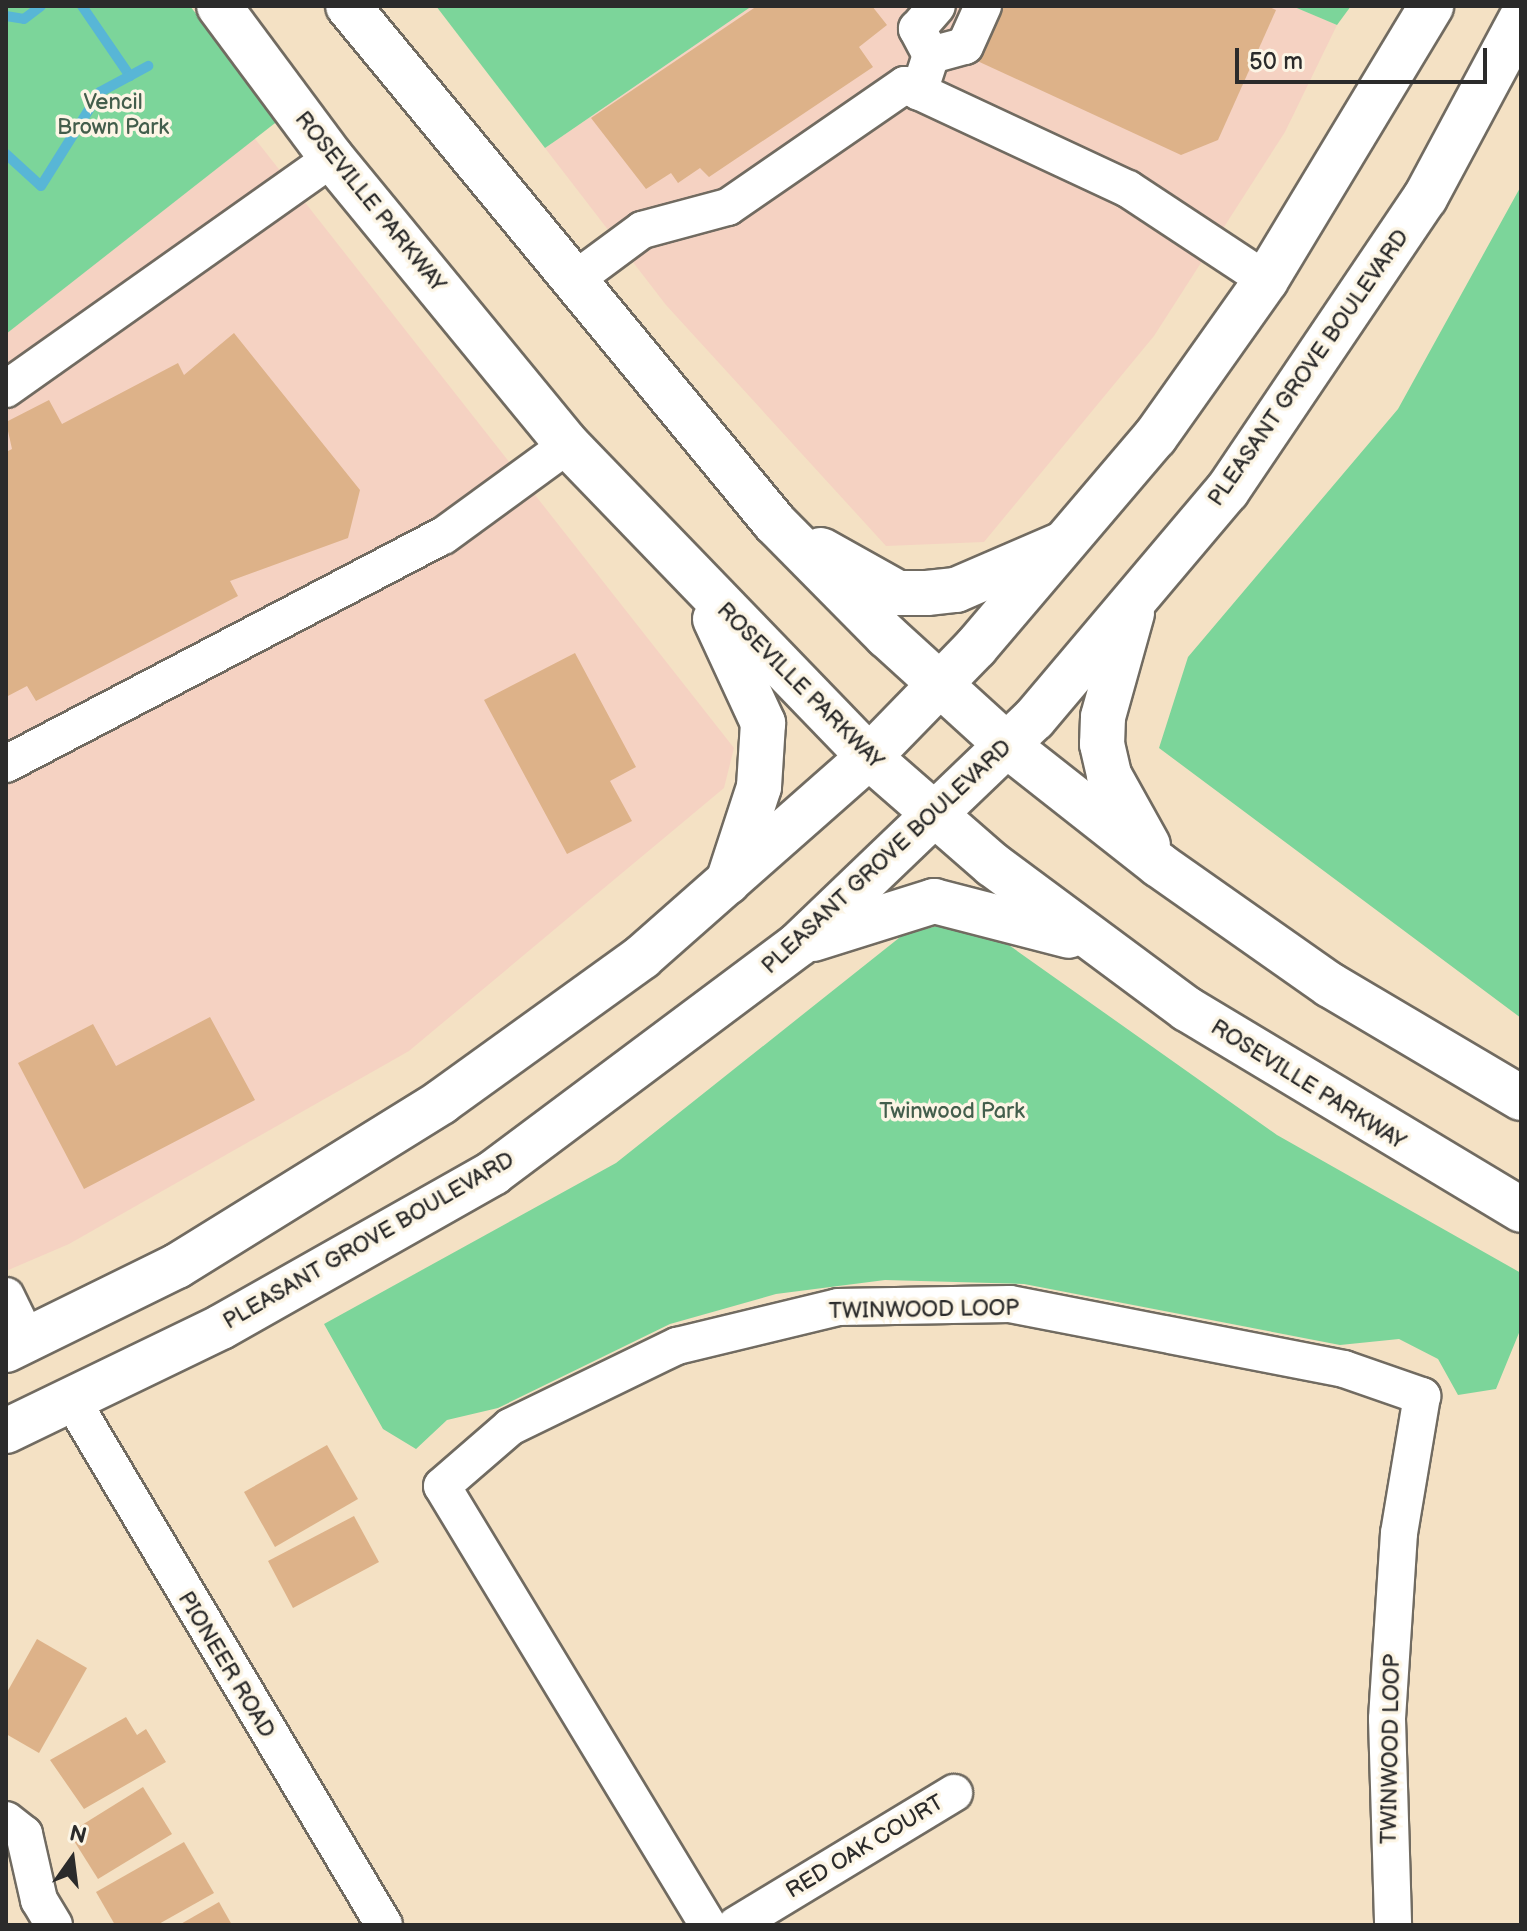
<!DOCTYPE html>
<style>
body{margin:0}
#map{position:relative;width:1527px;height:1931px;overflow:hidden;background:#f4e1c4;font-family:"Balsamiq Sans",sans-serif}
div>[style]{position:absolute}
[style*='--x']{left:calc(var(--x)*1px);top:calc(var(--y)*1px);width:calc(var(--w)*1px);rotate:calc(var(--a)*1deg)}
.built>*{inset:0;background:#f5d2c2}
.green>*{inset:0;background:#7cd59a}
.stream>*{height:10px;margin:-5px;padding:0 5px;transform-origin:5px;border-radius:5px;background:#58b6d6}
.building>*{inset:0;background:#ddb289}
.roads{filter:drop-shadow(2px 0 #716b61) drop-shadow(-2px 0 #716b61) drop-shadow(0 2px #716b61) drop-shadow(0 -2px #716b61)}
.minor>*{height:36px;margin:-18px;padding:0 18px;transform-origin:18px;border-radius:18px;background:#fff}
.major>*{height:44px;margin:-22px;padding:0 22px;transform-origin:22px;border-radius:22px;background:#fff}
span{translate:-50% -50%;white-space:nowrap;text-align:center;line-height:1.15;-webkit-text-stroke:7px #fcf5e5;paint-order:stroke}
.park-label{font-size:22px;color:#435e4c}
.street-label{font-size:22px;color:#2b2b2b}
.frame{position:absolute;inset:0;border:8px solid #2b2b2b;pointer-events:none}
.north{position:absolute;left:32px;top:1819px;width:80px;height:80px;-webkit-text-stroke:6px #fcf5e5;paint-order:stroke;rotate:14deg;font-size:22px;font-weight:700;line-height:32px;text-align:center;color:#2b2b2b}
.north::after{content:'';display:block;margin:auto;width:28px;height:36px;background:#2b2b2b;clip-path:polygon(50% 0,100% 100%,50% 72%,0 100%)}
.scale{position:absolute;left:1235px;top:48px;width:252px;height:36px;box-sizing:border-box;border:4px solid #2b2b2b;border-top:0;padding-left:10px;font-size:24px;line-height:28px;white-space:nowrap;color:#2b2b2b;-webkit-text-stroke:6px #fcf5e5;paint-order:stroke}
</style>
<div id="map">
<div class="built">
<i style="clip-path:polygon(752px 6px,1292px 6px,1337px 25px,1285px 132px,1154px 336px,984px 542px,886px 546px,666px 305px,545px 148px)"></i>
<i style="clip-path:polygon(252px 135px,734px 748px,724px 788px,409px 1051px,69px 1244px,6px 1271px,6px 330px)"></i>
</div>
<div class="green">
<i style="clip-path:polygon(6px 6px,190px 6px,279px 120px,6px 334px)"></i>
<i style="clip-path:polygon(436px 6px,752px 6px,545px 148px)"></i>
<i style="clip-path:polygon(1292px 6px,1351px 6px,1337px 25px)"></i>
<i style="clip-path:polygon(1521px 186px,1521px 1018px,1159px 748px,1188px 657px,1398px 409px)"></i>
<i style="clip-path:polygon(950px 923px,996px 936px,1277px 1135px,1521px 1273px,1521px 1328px,1496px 1389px,1458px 1395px,1438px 1359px,1399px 1339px,1340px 1345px,1024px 1284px,885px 1280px,776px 1294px,670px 1324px,498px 1408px,447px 1420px,416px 1449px,383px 1429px,324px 1324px,616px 1163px,904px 934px)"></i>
</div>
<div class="stream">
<i style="--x:82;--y:6;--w:85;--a:55.6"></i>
<i style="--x:6;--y:16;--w:18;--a:9"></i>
<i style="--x:24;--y:19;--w:21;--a:-37"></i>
<i style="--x:6;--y:154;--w:47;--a:42.4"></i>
<i style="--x:41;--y:186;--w:111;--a:-57.9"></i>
<i style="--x:100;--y:92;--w:55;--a:-28.4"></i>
</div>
<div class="building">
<i style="clip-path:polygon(757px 6px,872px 6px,887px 25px,859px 47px,873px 67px,709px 177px,700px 168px,678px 183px,671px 173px,646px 189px,591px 118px)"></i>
<i style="clip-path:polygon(998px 6px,1267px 6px,1276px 10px,1218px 140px,1181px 155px,973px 59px)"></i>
<i style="clip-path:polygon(234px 333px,360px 490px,348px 538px,230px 581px,238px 596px,36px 701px,27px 686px,6px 697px,6px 452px,12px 449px,6px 422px,49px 400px,62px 424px,178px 363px,184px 375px)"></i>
<i style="clip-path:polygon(575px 653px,636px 767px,610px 781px,632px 821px,567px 854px,484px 700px)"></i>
<i style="clip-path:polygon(210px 1017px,255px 1100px,84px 1189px,18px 1063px,93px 1024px,116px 1066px)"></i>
<i style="clip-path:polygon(327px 1445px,358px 1499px,275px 1547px,244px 1492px)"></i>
<i style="clip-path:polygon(354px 1516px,379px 1562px,293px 1608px,268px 1561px)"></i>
<i style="clip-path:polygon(37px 1639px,87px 1668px,39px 1753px,6px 1734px,6px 1694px)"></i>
<i style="clip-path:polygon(126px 1717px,137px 1735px,146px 1729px,166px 1762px,84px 1809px,50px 1760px)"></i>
<i style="clip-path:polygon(143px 1787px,172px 1834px,98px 1879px,69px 1833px)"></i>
<i style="clip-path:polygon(184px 1842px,214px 1893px,157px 1925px,115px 1925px,96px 1892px)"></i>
<i style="clip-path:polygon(219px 1902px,232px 1925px,179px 1925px)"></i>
</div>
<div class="roads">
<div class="minor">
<i style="--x:931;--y:55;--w:35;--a:-15"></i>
<i style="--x:965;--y:46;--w:44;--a:-65.8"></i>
<i style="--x:919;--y:92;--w:39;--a:-72"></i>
<i style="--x:931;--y:55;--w:30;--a:-118"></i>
<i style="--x:917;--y:29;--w:30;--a:-49"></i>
<i style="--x:573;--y:281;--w:86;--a:-36.5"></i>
<i style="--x:642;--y:230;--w:89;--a:-15"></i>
<i style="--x:728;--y:207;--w:215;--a:-34.6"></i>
<i style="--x:905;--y:85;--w:246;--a:25"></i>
<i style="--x:1128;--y:189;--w:165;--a:33.4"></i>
<i style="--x:6;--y:389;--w:400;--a:-35.3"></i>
<i style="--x:6;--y:764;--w:493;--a:-27.6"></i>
<i style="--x:443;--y:536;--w:155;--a:-36.1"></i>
<i style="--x:6;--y:1296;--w:50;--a:63.9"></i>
<i style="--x:73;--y:1402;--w:608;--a:59.26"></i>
<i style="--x:6;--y:1820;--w:23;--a:38"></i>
<i style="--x:24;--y:1834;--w:68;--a:77.2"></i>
<i style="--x:39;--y:1900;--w:29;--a:59"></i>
<i style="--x:708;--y:1925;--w:513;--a:-121.21"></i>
<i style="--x:442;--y:1486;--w:90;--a:-40.9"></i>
<i style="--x:510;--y:1427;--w:186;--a:-25.9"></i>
<i style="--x:677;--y:1346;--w:166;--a:-13.6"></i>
<i style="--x:838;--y:1307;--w:172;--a:-1"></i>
<i style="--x:1010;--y:1304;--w:340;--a:11"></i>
<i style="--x:1344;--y:1369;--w:83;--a:19.1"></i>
<i style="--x:1422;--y:1396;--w:139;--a:99.5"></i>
<i style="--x:1399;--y:1533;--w:186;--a:93.7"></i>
<i style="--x:1387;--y:1719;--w:206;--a:88.3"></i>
<i style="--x:736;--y:1925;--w:255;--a:-31.2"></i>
</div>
<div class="major">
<i style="--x:219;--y:6;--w:189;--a:53.4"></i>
<i style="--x:332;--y:158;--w:372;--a:50.6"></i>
<i style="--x:568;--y:445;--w:434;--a:46"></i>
<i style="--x:869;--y:757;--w:164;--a:41.1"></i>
<i style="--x:993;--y:865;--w:242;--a:36.6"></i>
<i style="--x:1187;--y:1009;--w:390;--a:31"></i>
<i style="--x:348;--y:6;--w:671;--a:50.45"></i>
<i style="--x:775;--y:523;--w:159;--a:45.3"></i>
<i style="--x:887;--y:636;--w:164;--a:42.3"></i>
<i style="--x:1008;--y:746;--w:192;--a:38.2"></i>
<i style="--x:1159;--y:865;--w:209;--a:35.1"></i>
<i style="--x:1330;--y:985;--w:222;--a:30.6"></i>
<i style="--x:821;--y:550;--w:88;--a:29.2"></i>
<i style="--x:898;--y:593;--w:29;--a:0"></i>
<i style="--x:927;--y:593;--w:29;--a:-6"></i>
<i style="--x:956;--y:590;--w:113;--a:-23.4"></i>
<i style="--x:1132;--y:613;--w:108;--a:105.6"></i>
<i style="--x:1103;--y:717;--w:27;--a:92"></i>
<i style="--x:1102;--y:744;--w:32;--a:77"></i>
<i style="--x:1109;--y:775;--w:80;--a:60.9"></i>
<i style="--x:715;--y:619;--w:115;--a:65.2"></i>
<i style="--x:763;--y:723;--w:64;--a:93.6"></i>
<i style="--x:759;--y:787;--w:100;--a:108.1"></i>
<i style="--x:813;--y:939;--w:127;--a:-17.4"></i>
<i style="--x:934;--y:901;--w:139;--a:14.5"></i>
<i style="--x:6;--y:1350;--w:191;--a:-26.2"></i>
<i style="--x:177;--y:1266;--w:311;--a:-31.8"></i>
<i style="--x:441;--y:1102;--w:248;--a:-35.8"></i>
<i style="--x:642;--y:957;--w:303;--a:-41.4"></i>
<i style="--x:869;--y:757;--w:153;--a:-45.8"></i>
<i style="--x:976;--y:647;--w:276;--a:-49.6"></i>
<i style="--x:1155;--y:437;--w:192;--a:-54.7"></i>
<i style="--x:1266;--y:280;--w:320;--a:-58.9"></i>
<i style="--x:6;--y:1431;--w:239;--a:-25.8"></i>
<i style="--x:221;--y:1327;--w:313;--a:-29.5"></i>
<i style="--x:493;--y:1173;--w:382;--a:-36.8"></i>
<i style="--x:799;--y:944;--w:325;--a:-43.8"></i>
<i style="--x:1034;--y:719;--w:299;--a:-49.8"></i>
<i style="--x:1227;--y:491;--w:354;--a:-56"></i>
<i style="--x:1425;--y:198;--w:203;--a:-61.8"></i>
</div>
</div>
<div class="park-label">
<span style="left:113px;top:115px">Vencil<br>Brown Park</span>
<span style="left:952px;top:1112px">Twinwood Park</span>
</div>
<div class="street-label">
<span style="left:370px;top:202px;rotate:51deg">ROSEVILLE PARKWAY</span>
<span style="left:1309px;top:368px;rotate:-55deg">PLEASANT GROVE BOULEVARD</span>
<span style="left:800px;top:686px;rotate:45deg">ROSEVILLE PARKWAY</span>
<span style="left:887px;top:857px;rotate:-43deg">PLEASANT GROVE BOULEVARD</span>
<span style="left:1308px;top:1085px;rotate:32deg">ROSEVILLE PARKWAY</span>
<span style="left:369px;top:1241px;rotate:-30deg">PLEASANT GROVE BOULEVARD</span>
<span style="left:924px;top:1310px;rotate:-1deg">TWINWOOD LOOP</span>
<span style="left:226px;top:1665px;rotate:59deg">PIONEER ROAD</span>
<span style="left:1391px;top:1749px;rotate:-89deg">TWINWOOD LOOP</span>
<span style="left:865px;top:1847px;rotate:-31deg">RED OAK COURT</span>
</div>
<div class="frame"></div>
<div class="north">N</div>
<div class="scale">50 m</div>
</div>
